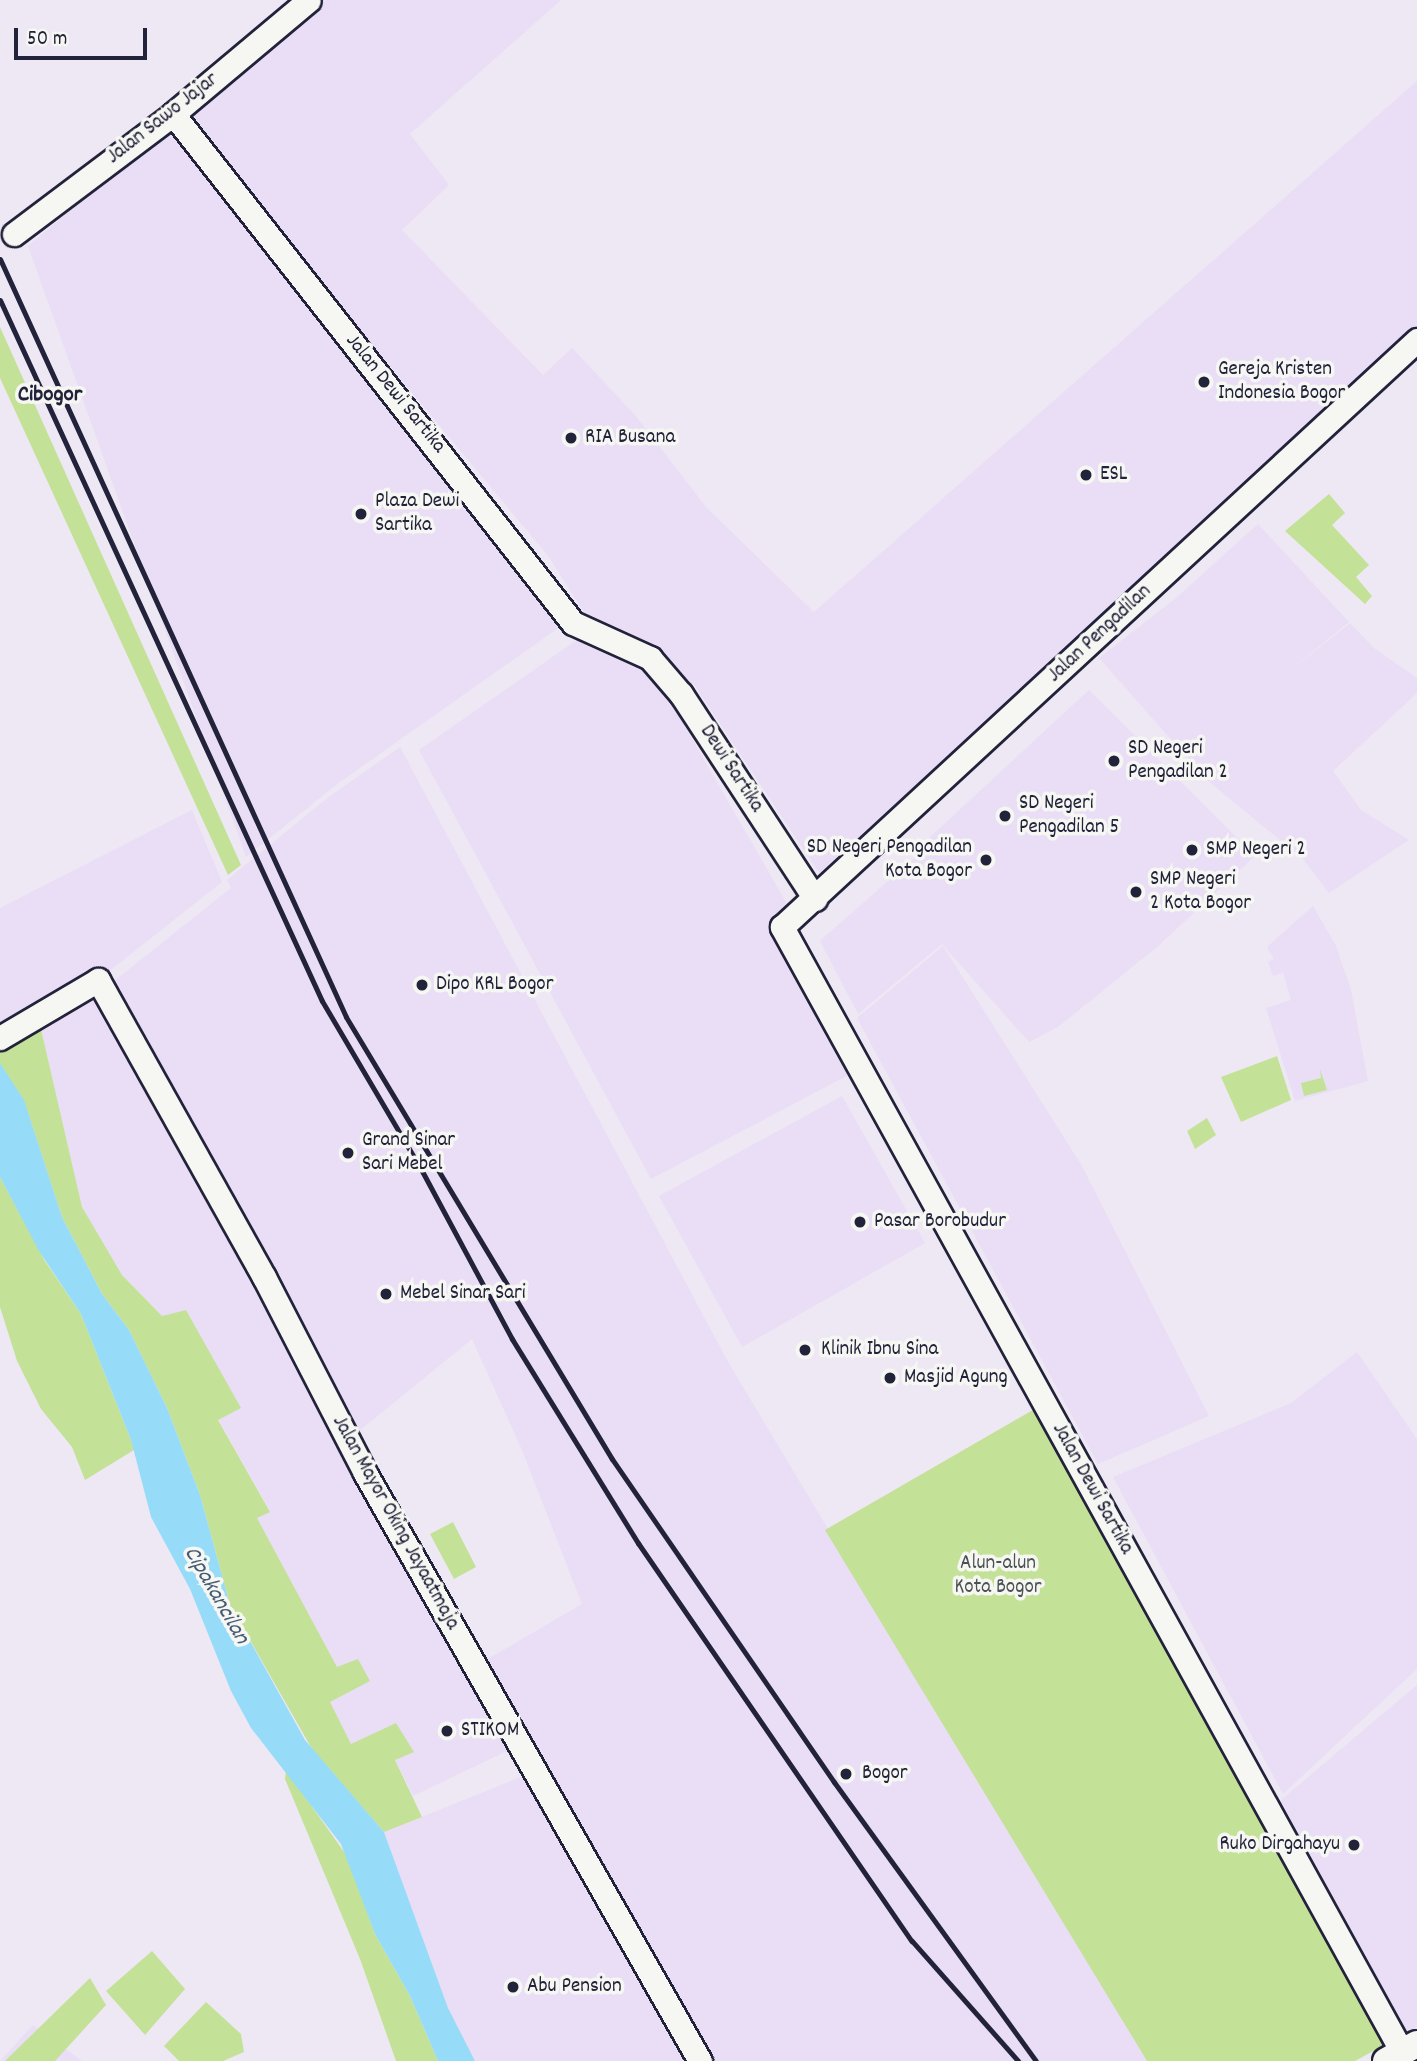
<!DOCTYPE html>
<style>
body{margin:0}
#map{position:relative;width:1417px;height:2061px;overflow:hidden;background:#eee8f4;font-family:Dekko,sans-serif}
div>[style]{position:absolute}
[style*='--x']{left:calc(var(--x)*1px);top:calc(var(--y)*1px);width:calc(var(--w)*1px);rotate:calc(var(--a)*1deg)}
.built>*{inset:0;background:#e9def5}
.green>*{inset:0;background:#c4e198}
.water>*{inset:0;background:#96dcf8}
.roads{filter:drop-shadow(2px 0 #22223b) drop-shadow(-2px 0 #22223b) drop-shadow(0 2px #22223b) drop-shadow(0 -2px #22223b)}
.secondary>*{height:23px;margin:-11.5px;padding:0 11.5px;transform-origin:11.5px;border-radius:11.5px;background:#f6f6f2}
.primary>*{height:26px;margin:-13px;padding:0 13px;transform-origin:13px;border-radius:13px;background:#f6f6f2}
.rail>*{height:5px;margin:-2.5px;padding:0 2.5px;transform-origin:2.5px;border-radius:2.5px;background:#22223b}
.dots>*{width:19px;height:19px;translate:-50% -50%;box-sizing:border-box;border:4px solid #f6f6f2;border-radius:50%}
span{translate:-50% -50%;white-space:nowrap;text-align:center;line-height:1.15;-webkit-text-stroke:7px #f6f6f2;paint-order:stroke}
.street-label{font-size:21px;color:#22223b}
.poi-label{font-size:21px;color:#22223b}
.left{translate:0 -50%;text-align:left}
.right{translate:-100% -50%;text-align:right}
.park-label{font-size:21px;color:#4a5252}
.neighbourhood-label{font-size:23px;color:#22223b;font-weight:700}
.water-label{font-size:23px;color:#455a74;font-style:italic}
.scale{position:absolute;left:14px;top:28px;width:133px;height:32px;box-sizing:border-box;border:4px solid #22223b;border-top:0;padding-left:9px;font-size:21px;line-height:24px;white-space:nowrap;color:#22223b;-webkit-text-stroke:5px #f6f6f2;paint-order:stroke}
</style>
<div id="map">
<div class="built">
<i style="clip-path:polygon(326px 0,561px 0,410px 134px,449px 185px,402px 230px,543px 375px,572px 348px,635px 415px,706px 507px,814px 612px,1417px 81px,1417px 328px,819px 873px,695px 686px,651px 651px,585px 614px,549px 557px,354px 323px,191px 113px)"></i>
<i style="clip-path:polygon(172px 124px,564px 624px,340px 782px,246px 857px,28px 246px)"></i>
<i style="clip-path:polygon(1258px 524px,1349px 622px,1276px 682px,1350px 623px,1374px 648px,1417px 678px,1417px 693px,1333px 771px,1361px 810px,1409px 840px,1329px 893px,1303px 859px,1206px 779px,1099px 658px,1176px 598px)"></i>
<i style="clip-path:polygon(591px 630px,659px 667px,684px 725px,790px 909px,790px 918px,871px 1063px,651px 1179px,419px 750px)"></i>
<i style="clip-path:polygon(1089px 690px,1255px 856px,1157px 947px,1058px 1027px,1029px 1042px,942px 944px,858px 1014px,820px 941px,929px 845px,929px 838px)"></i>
<i style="clip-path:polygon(400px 747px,728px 1362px,1147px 2061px,707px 2061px,486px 1660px,582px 1604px,522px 1450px,472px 1339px,348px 1440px,513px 1748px,413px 1796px,395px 1759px,413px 1752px,351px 1745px,329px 1702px,370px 1680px,337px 1668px,256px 1518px,270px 1511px,218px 1419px,240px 1408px,186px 1310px,162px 1316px,122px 1275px,82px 1207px,41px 1029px,104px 989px,231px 888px,227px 880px,330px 796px)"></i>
<i style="clip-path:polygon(192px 810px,222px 882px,98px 980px,0 1038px,0 908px)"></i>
<i style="clip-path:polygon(1313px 906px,1336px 946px,1351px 990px,1368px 1081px,1295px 1101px,1266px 1008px,1291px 1000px,1283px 973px,1273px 976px,1268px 962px,1274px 959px,1267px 947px)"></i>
<i style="clip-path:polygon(943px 946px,1082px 1166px,1209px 1416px,1098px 1464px,857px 1018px)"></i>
<i style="clip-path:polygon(842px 1096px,925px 1243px,742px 1347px,659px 1196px)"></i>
<i style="clip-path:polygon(1357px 1352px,1417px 1439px,1417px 1669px,1283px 1794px,1113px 1477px,1291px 1403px)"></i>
<i style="clip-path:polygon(1417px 1685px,1417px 2027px,1395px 2039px,1269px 1810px)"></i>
<i style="clip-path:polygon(536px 1771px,701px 2061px,475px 2061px,452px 2019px,384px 1832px)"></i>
<i style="clip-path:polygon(33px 2025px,82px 2061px,0 2061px)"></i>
</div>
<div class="green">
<i style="clip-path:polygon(0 327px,241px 865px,228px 875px,0 378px)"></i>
<i style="clip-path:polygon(1329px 494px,1345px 513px,1332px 525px,1369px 565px,1356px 577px,1372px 596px,1365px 604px,1285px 531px)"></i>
<i style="clip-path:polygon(38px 1016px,82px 1207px,122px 1275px,162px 1316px,186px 1310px,241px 1408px,218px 1420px,270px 1512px,257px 1518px,337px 1667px,358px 1659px,370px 1681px,330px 1702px,351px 1744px,396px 1723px,414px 1752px,395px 1760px,422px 1817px,384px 1832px,312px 1749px,230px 1605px,200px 1495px,167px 1408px,129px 1330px,102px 1294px,62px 1217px,27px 1110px,0 1063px,0 1038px)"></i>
<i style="clip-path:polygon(1277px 1056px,1291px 1100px,1241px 1122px,1221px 1077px)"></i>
<i style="clip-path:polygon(1320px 1069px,1327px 1090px,1304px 1096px,1301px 1083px,1321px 1078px)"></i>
<i style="clip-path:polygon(1207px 1118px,1216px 1135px,1195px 1149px,1187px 1131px)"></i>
<i style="clip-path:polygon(0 1177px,45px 1261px,81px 1314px,131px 1440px,134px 1450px,85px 1480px,72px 1447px,41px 1409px,17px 1361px,0 1307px)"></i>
<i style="clip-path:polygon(1045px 1403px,1395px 2039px,1355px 2061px,1147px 2061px,825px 1530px)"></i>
<i style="clip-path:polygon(453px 1522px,476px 1567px,454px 1579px,430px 1534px)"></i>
<i style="clip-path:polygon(286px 1770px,347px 1856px,375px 1934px,410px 1996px,438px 2061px,396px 2061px,360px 1959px,285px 1779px)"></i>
<i style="clip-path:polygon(152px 1951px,185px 1989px,145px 2035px,106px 1991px)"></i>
<i style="clip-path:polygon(90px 1978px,106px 2005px,55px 2061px,5px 2061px)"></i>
<i style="clip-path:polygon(206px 2002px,241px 2034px,244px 2052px,223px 2061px,179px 2061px,164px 2046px)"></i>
</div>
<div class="water">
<i style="clip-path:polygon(0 1063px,24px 1100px,62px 1217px,102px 1294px,129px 1330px,167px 1408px,200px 1495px,230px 1605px,305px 1740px,384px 1832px,448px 2008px,475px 2061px,438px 2061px,410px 1996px,375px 1934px,341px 1844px,251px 1728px,231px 1691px,190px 1589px,151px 1517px,131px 1440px,81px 1314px,39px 1251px,0 1177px)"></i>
</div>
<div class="roads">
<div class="secondary">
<i style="--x:173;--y:114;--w:647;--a:51.84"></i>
<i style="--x:573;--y:623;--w:85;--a:24.4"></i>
<i style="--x:650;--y:658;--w:48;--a:49.3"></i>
<i style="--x:681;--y:694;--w:245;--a:56.8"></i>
<i style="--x:14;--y:234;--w:199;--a:-37"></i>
<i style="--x:173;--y:114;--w:177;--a:-40"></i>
<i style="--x:0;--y:1038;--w:114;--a:-30.6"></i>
<i style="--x:98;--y:980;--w:340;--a:60.8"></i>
<i style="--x:264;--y:1277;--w:220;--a:62.7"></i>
<i style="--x:365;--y:1473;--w:677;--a:60.33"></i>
<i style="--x:1402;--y:2052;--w:1285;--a:-118.86"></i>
<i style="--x:782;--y:927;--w:865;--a:-42.75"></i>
</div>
<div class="primary">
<i style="--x:1386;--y:2061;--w:35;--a:-29"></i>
</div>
</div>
<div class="rail">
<i style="--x:0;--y:259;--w:833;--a:65.46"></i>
<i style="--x:346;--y:1017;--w:516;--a:58.96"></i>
<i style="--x:612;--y:1459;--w:392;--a:55.5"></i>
<i style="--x:834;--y:1782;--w:344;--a:54.1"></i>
<i style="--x:0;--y:300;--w:771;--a:65.33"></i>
<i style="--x:322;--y:1001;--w:197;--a:59.5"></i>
<i style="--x:422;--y:1171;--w:191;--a:61.8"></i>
<i style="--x:512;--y:1339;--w:240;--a:58.3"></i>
<i style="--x:638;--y:1543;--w:483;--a:55.5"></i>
<i style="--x:912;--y:1941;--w:160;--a:48.5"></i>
</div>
<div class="dots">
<i style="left:1204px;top:382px;background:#22223b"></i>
<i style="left:571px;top:438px;background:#22223b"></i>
<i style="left:1086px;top:475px;background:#22223b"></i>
<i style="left:361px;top:514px;background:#22223b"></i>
<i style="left:1114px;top:761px;background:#22223b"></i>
<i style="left:1005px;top:816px;background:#22223b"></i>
<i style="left:1192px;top:850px;background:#22223b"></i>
<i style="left:986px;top:860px;background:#22223b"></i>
<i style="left:1136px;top:892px;background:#22223b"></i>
<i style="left:422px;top:985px;background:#22223b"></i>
<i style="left:348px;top:1153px;background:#22223b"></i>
<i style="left:860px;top:1222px;background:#22223b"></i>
<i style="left:386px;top:1294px;background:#22223b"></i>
<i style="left:805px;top:1350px;background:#22223b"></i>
<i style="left:890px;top:1378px;background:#22223b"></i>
<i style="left:447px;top:1731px;background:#22223b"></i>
<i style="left:846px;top:1774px;background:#22223b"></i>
<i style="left:1354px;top:1845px;background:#22223b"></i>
<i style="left:513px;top:1987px;background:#22223b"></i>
</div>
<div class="street-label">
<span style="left:163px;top:119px;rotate:-38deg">Jalan Sawo Jajar</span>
<span style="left:395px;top:394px;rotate:51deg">Jalan Dewi Sartika</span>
<span style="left:1100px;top:634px;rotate:-43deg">Jalan Pengadilan</span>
<span style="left:731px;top:769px;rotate:57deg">Dewi Sartika</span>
<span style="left:1092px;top:1489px;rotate:61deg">Jalan Dewi Sartika</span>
<span style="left:395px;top:1523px;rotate:61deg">Jalan Mayor Oking Jayaatmaja</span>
</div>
<div class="poi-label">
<span class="left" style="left:1218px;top:382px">Gereja Kristen<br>Indonesia Bogor</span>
<span class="left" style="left:585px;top:438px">RIA Busana</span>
<span class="left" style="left:1100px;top:475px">ESL</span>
<span class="left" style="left:375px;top:514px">Plaza Dewi<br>Sartika</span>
<span class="left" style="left:1128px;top:761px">SD Negeri<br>Pengadilan 2</span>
<span class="left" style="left:1019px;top:816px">SD Negeri<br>Pengadilan 5</span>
<span class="right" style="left:972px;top:860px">SD Negeri Pengadilan<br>Kota Bogor</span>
<span class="left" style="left:1206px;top:850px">SMP Negeri 2</span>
<span class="left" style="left:1150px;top:892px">SMP Negeri<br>2 Kota Bogor</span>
<span class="left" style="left:436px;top:985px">Dipo KRL Bogor</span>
<span class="left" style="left:362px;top:1153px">Grand Sinar<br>Sari Mebel</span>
<span class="left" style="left:874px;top:1222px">Pasar Borobudur</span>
<span class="left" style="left:400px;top:1294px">Mebel Sinar Sari</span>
<span class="left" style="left:821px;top:1350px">Klinik Ibnu Sina</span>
<span class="left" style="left:904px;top:1378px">Masjid Agung</span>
<span class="left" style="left:461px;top:1731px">STIKOM</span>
<span class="left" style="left:862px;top:1774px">Bogor</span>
<span class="right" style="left:1340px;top:1845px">Ruko Dirgahayu</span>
<span class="left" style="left:527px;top:1987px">Abu Pension</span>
</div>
<div class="park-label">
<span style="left:998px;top:1576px">Alun-alun<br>Kota Bogor</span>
</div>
<div class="neighbourhood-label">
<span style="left:50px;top:396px">Cibogor</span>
</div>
<div class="water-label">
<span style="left:215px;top:1596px;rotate:60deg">Cipakancilan</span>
</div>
<div class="scale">50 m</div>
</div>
